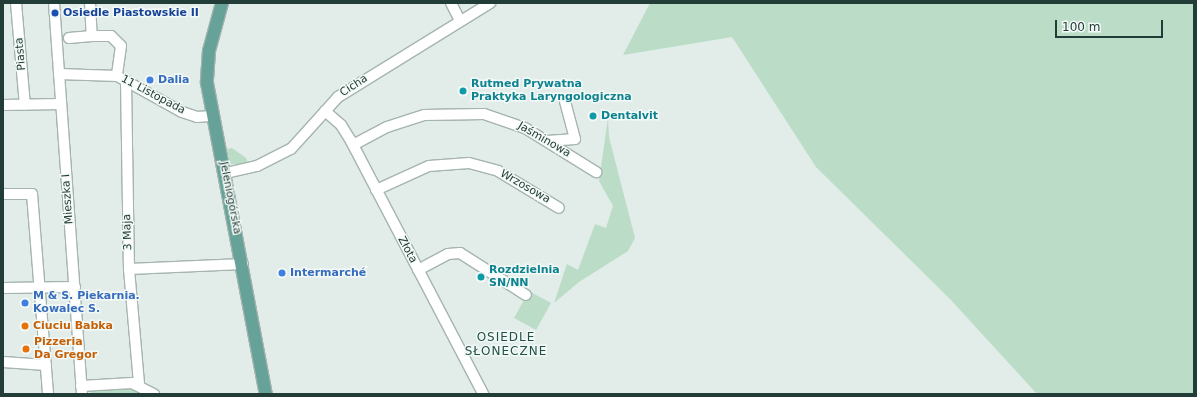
<!DOCTYPE html>
<meta charset="utf-8">
<style>
body{margin:0}
#map{position:relative;width:1197px;height:397px;overflow:hidden;background:#e2ece9;font-family:"DejaVu Sans",sans-serif}
div>[style]{position:absolute}
[style*='--x']{left:calc(var(--x)*1px);top:calc(var(--y)*1px);width:calc(var(--w)*1px);rotate:calc(var(--a)*1deg)}
.green>*{inset:0;background:#bbddc7}
.roads{filter:drop-shadow(1px 0 #a5b4b0) drop-shadow(-1px 0 #a5b4b0) drop-shadow(0 1px #a5b4b0) drop-shadow(0 -1px #a5b4b0)}
.minor>*{height:10px;margin:-5px;padding:0 5px;transform-origin:5px;border-radius:5px;background:#fff}
.major>*{height:12px;margin:-6px;padding:0 6px;transform-origin:6px;border-radius:6px;background:#66a297}
.dots>*{width:11px;height:11px;translate:-50% -50%;box-sizing:border-box;border:2px solid #f3f9f6;border-radius:50%}
span{translate:-50% -50%;white-space:nowrap;text-align:center;line-height:1.15;-webkit-text-stroke:3px #f3f9f6;paint-order:stroke}
.transit-label{font-size:11px;color:#164399;font-weight:700}
.left{translate:0 -50%;text-align:left}
.street-label{font-size:11px;color:#223d38}
.shop-label{font-size:11px;color:#366cbe;font-weight:700}
.culture-label{font-size:11px;color:#0d838f;font-weight:700}
.food-label{font-size:11px;color:#c56008;font-weight:700}
.neighbourhood-label{font-size:12px;color:#1e5047;letter-spacing:1px}
.frame{position:absolute;inset:0;border:4px solid #223d38;pointer-events:none}
.scale{position:absolute;left:1055px;top:20px;width:108px;height:18px;box-sizing:border-box;border:2px solid #223d38;border-top:0;padding-left:5px;font-size:12px;line-height:14px;white-space:nowrap;color:#223d38;-webkit-text-stroke:3px #f3f9f6;paint-order:stroke}
</style>
<div id="map">
<div class="green">
<i style="clip-path:polygon(650px 3px,1194px 3px,1194px 394px,1037px 394px,950px 299px,816px 167px,732px 37px,623px 55px)"></i>
<i style="clip-path:polygon(608px 118px,609px 137px,635px 238px,628px 251px,579px 282px,554px 303px,567px 264px,578px 270px,595px 224px,606px 228px,613px 206px,599px 181px)"></i>
<i style="clip-path:polygon(232px 148px,246px 158px,249px 165px,230px 164px,227px 149px)"></i>
<i style="clip-path:polygon(529px 291px,551px 303px,536px 330px,514px 318px)"></i>
<i style="clip-path:polygon(132px 387px,148px 394px,89px 394px,97px 388px)"></i>
</div>
<div class="roads">
<div class="minor">
<i style="--x:16;--y:3;--w:102;--a:85"></i>
<i style="--x:54;--y:3;--w:392;--a:85.9"></i>
<i style="--x:90;--y:3;--w:33;--a:87"></i>
<i style="--x:92;--y:36;--w:19;--a:0"></i>
<i style="--x:111;--y:36;--w:14;--a:45"></i>
<i style="--x:121;--y:46;--w:30;--a:98"></i>
<i style="--x:451;--y:3;--w:20;--a:63"></i>
<i style="--x:69;--y:38;--w:23;--a:-5"></i>
<i style="--x:59;--y:74;--w:58;--a:2"></i>
<i style="--x:117;--y:76;--w:74;--a:29"></i>
<i style="--x:182;--y:112;--w:16;--a:18"></i>
<i style="--x:197;--y:117;--w:16;--a:-4"></i>
<i style="--x:126;--y:80;--w:189;--a:89.1"></i>
<i style="--x:129;--y:269;--w:115;--a:85"></i>
<i style="--x:3;--y:105;--w:58;--a:-1"></i>
<i style="--x:325;--y:111;--w:21;--a:41"></i>
<i style="--x:341;--y:125;--w:19;--a:58"></i>
<i style="--x:351;--y:141;--w:285;--a:62.4"></i>
<i style="--x:547;--y:141;--w:28;--a:-4"></i>
<i style="--x:575;--y:139;--w:39;--a:-105"></i>
<i style="--x:353;--y:145;--w:38;--a:-28"></i>
<i style="--x:387;--y:127;--w:39;--a:-18"></i>
<i style="--x:424;--y:115;--w:60;--a:-1"></i>
<i style="--x:484;--y:114;--w:43;--a:18.9"></i>
<i style="--x:525;--y:128;--w:84;--a:31.8"></i>
<i style="--x:226;--y:173;--w:32;--a:-13"></i>
<i style="--x:257;--y:166;--w:38;--a:-27"></i>
<i style="--x:291;--y:149;--w:70;--a:-47.9"></i>
<i style="--x:338;--y:97;--w:179;--a:-31.7"></i>
<i style="--x:376;--y:190;--w:58;--a:-24.4"></i>
<i style="--x:429;--y:166;--w:40;--a:-4.3"></i>
<i style="--x:469;--y:163;--w:30;--a:15"></i>
<i style="--x:498;--y:171;--w:71;--a:31.2"></i>
<i style="--x:3;--y:194;--w:29;--a:0"></i>
<i style="--x:32;--y:194;--w:201;--a:85.4"></i>
<i style="--x:129;--y:269;--w:114;--a:-2.5"></i>
<i style="--x:418;--y:270;--w:34;--a:-28"></i>
<i style="--x:448;--y:254;--w:12;--a:-5"></i>
<i style="--x:460;--y:253;--w:78;--a:32.5"></i>
<i style="--x:3;--y:288;--w:72;--a:-0.8"></i>
<i style="--x:3;--y:362;--w:43;--a:4"></i>
<i style="--x:81;--y:386;--w:51;--a:-3.4"></i>
<i style="--x:132;--y:383;--w:25;--a:27"></i>
</div>
<div class="major">
<i style="--x:222;--y:3;--w:50;--a:105.2"></i>
<i style="--x:209;--y:51;--w:32;--a:94"></i>
<i style="--x:207;--y:83;--w:317;--a:79.3"></i>
</div>
</div>
<div class="dots">
<i style="left:55px;top:13px;background:#1a4fb4"></i>
<i style="left:150px;top:80px;background:#3f7fe0"></i>
<i style="left:463px;top:91px;background:#0f9aa8"></i>
<i style="left:593px;top:116px;background:#0f9aa8"></i>
<i style="left:282px;top:273px;background:#3f7fe0"></i>
<i style="left:481px;top:277px;background:#0f9aa8"></i>
<i style="left:25px;top:303px;background:#3f7fe0"></i>
<i style="left:25px;top:326px;background:#e8710a"></i>
<i style="left:26px;top:349px;background:#e8710a"></i>
</div>
<div class="transit-label">
<span class="left" style="left:63px;top:13px">Osiedle Piastowskie II</span>
</div>
<div class="street-label">
<span style="left:21px;top:54px;rotate:-95deg">Piasta</span>
<span style="left:354px;top:86px;rotate:-33deg">Cicha</span>
<span style="left:153px;top:95px;rotate:28deg">11 Listopada</span>
<span style="left:544px;top:140px;rotate:30deg">Jaśminowa</span>
<span style="left:525px;top:187px;rotate:30deg">Wrzosowa</span>
<span style="left:230px;top:198px;rotate:79deg">Jeleniogórska</span>
<span style="left:68px;top:199px;rotate:-94deg">Mieszka I</span>
<span style="left:128px;top:232px;rotate:-92deg">3 Maja</span>
<span style="left:407px;top:250px;rotate:62deg">Złota</span>
</div>
<div class="shop-label">
<span class="left" style="left:158px;top:80px">Dalia</span>
<span class="left" style="left:290px;top:273px">Intermarché</span>
<span class="left" style="left:33px;top:303px">M &amp; S. Piekarnia.<br>Kowalec S.</span>
</div>
<div class="culture-label">
<span class="left" style="left:471px;top:91px">Rutmed Prywatna<br>Praktyka Laryngologiczna</span>
<span class="left" style="left:601px;top:116px">Dentalvit</span>
<span class="left" style="left:489px;top:277px">Rozdzielnia<br>SN/NN</span>
</div>
<div class="food-label">
<span class="left" style="left:33px;top:326px">Ciuciu Babka</span>
<span class="left" style="left:34px;top:349px">Pizzeria<br>Da Gregor</span>
</div>
<div class="neighbourhood-label">
<span style="left:506px;top:345px">OSIEDLE<br>SŁONECZNE</span>
</div>
<div class="frame"></div>
<div class="scale">100 m</div>
</div>
